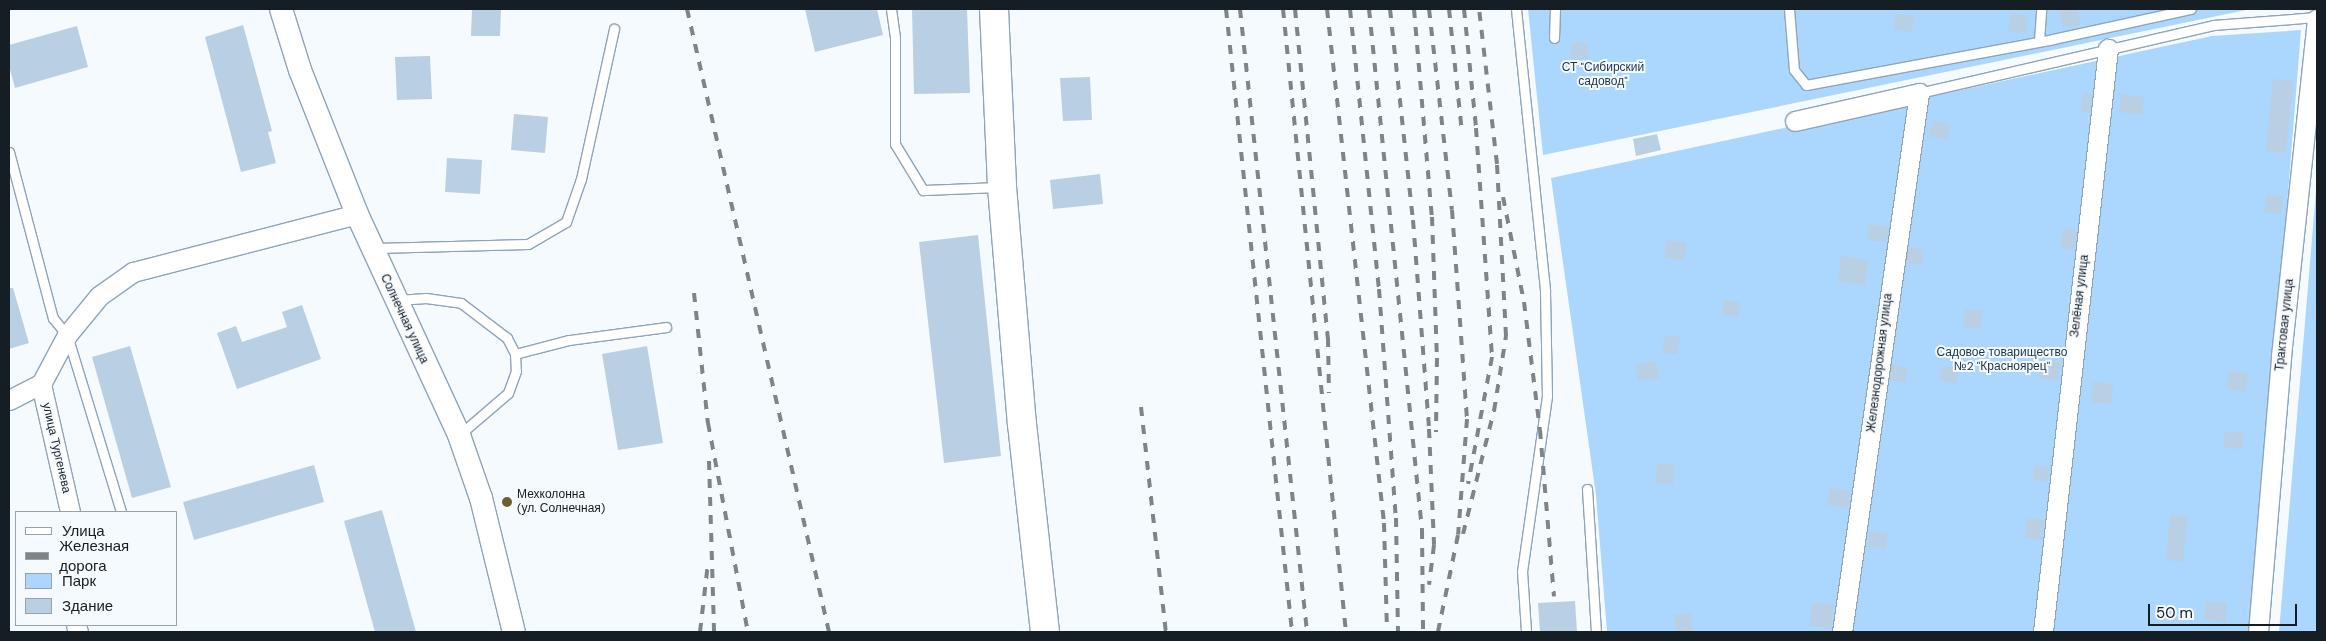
<!DOCTYPE html>
<meta charset="utf-8">
<style>
body{margin:0}
#map{position:relative;width:2326px;height:641px;overflow:hidden;background:#f5fafe;font-family:"DM Sans",sans-serif}
div>[style]{position:absolute}
[style*='--x']{left:calc(var(--x)*1px);top:calc(var(--y)*1px);width:calc(var(--w)*1px);rotate:calc(var(--a)*1deg)}
.green>*{inset:0;background:#abd7fe}
.building>*{inset:0;background:#b8cfe4}
.roads{filter:drop-shadow(1px 0 #8ea4b9) drop-shadow(-1px 0 #8ea4b9) drop-shadow(0 1px #8ea4b9) drop-shadow(0 -1px #8ea4b9)}
.service>*{height:9px;margin:-4.5px;padding:0 4.5px;transform-origin:4.5px;border-radius:4.5px;background:#fff}
.minor>*{height:19px;margin:-9.5px;padding:0 9.5px;transform-origin:9.5px;border-radius:9.5px;background:#fff}
.tertiary>*{height:22px;margin:-11px;padding:0 11px;transform-origin:11px;border-radius:11px;background:#fff}
.trunk>*{height:28px;margin:-14px;padding:0 14px;transform-origin:14px;border-radius:14px;background:#fff}
.rail>*{height:4px;margin-top:-2px;transform-origin:0;background:repeating-linear-gradient(90deg,#7d848a 0 9px,transparent 0 18px)}
.dots>*{width:14px;height:14px;translate:-50% -50%;box-sizing:border-box;border:2px solid #f5fafe;border-radius:50%}
span{translate:-50% -50%;white-space:nowrap;text-align:center;line-height:1.15;-webkit-text-stroke:4px #f5fafe;paint-order:stroke}
.park-label{font-size:12px;color:#173650}
.street-label{font-size:12px;color:#151d25}
.poi-label{font-size:12px;color:#151d25}
.left{translate:0 -50%;text-align:left}
.frame{position:absolute;inset:0;border:10px solid #151d25;pointer-events:none}
.legend{position:absolute;left:15px;top:511px;width:162px;height:115px;box-sizing:border-box;background:#f5fafe;border:1px solid #9ba2a7;margin:0;padding:6px 9px;list-style:none;font-size:15px;color:#151d25}
.legend li{display:flex;align-items:center;gap:10px;height:25px}
.legend b{width:25px;border:1px solid #9ba2a7}
.scale{position:absolute;left:2148px;top:604px;width:149px;height:22px;box-sizing:border-box;border:2px solid #151d25;border-top:0;padding-left:6px;font-size:15px;line-height:18px;white-space:nowrap;color:#151d25;-webkit-text-stroke:4px #f5fafe;paint-order:stroke}
</style>
<div id="map">
<div class="green">
<i style="clip-path:polygon(1528px 9px,2251px 9px,1543px 155px)"></i>
<i style="clip-path:polygon(2301px 30px,2253px 632px,1607px 632px,1596px 495px,1551px 178px,2212px 36px)"></i>
<i style="clip-path:polygon(2317px 179px,2317px 632px,2279px 632px)"></i>
</div>
<div class="building">
<i style="clip-path:polygon(472px 9px,501px 9px,500px 36px,471px 36px)"></i>
<i style="clip-path:polygon(805px 9px,877px 9px,883px 35px,815px 52px)"></i>
<i style="clip-path:polygon(912px 9px,967px 9px,970px 93px,914px 94px)"></i>
<i style="clip-path:polygon(2060px 9px,2078px 9px,2080px 25px,2062px 27px)"></i>
<i style="clip-path:polygon(2011px 13px,2028px 16px,2026px 34px,2008px 31px)"></i>
<i style="clip-path:polygon(1896px 14px,1914px 16px,1912px 32px,1894px 30px)"></i>
<i style="clip-path:polygon(243px 25px,272px 131px,268px 132px,276px 163px,241px 172px,205px 37px)"></i>
<i style="clip-path:polygon(77px 26px,88px 67px,15px 88px,9px 66px,9px 45px)"></i>
<i style="clip-path:polygon(1588px 42px,1588px 59px,1571px 59px,1571px 43px)"></i>
<i style="clip-path:polygon(430px 56px,432px 99px,397px 100px,395px 57px)"></i>
<i style="clip-path:polygon(1090px 77px,1092px 120px,1063px 121px,1060px 78px)"></i>
<i style="clip-path:polygon(2273px 79px,2293px 81px,2286px 153px,2266px 151px)"></i>
<i style="clip-path:polygon(2083px 93px,2092px 94px,2090px 113px,2081px 112px)"></i>
<i style="clip-path:polygon(2121px 94px,2144px 97px,2142px 115px,2119px 112px)"></i>
<i style="clip-path:polygon(514px 114px,548px 117px,545px 153px,511px 150px)"></i>
<i style="clip-path:polygon(1933px 120px,1951px 125px,1947px 140px,1929px 136px)"></i>
<i style="clip-path:polygon(1657px 134px,1661px 150px,1636px 156px,1633px 139px)"></i>
<i style="clip-path:polygon(447px 158px,482px 160px,480px 194px,445px 192px)"></i>
<i style="clip-path:polygon(1100px 174px,1103px 204px,1053px 209px,1050px 180px)"></i>
<i style="clip-path:polygon(2266px 195px,2283px 196px,2281px 214px,2264px 213px)"></i>
<i style="clip-path:polygon(1869px 224px,1889px 227px,1886px 242px,1867px 240px)"></i>
<i style="clip-path:polygon(2063px 228px,2077px 230px,2074px 250px,2061px 248px)"></i>
<i style="clip-path:polygon(978px 235px,1001px 456px,944px 463px,919px 242px)"></i>
<i style="clip-path:polygon(1667px 240px,1687px 243px,1684px 261px,1664px 257px)"></i>
<i style="clip-path:polygon(1908px 247px,1924px 250px,1922px 265px,1906px 263px)"></i>
<i style="clip-path:polygon(1841px 256px,1868px 260px,1865px 285px,1838px 281px)"></i>
<i style="clip-path:polygon(9px 288px,13px 288px,29px 343px,9px 349px)"></i>
<i style="clip-path:polygon(1724px 300px,1740px 303px,1738px 317px,1722px 315px)"></i>
<i style="clip-path:polygon(302px 305px,321px 359px,237px 389px,217px 333px,236px 326px,242px 342px,287px 327px,282px 312px)"></i>
<i style="clip-path:polygon(1965px 309px,1983px 311px,1980px 329px,1963px 327px)"></i>
<i style="clip-path:polygon(1665px 335px,1680px 337px,1677px 354px,1662px 353px)"></i>
<i style="clip-path:polygon(130px 346px,171px 487px,132px 498px,92px 357px)"></i>
<i style="clip-path:polygon(647px 346px,663px 443px,618px 450px,602px 354px)"></i>
<i style="clip-path:polygon(1656px 361px,1659px 378px,1638px 381px,1635px 364px)"></i>
<i style="clip-path:polygon(2041px 361px,2061px 363px,2058px 381px,2039px 378px)"></i>
<i style="clip-path:polygon(1892px 365px,1907px 368px,1905px 383px,1889px 380px)"></i>
<i style="clip-path:polygon(1942px 366px,1959px 369px,1956px 384px,1939px 381px)"></i>
<i style="clip-path:polygon(2229px 371px,2248px 373px,2246px 392px,2227px 390px)"></i>
<i style="clip-path:polygon(2093px 382px,2113px 384px,2111px 404px,2091px 402px)"></i>
<i style="clip-path:polygon(2225px 431px,2244px 433px,2242px 449px,2224px 448px)"></i>
<i style="clip-path:polygon(1657px 464px,1674px 464px,1673px 485px,1656px 484px)"></i>
<i style="clip-path:polygon(314px 465px,324px 502px,194px 540px,183px 502px)"></i>
<i style="clip-path:polygon(2035px 465px,2050px 467px,2048px 482px,2033px 480px)"></i>
<i style="clip-path:polygon(1830px 488px,1851px 491px,1848px 508px,1827px 505px)"></i>
<i style="clip-path:polygon(382px 510px,416px 632px,375px 632px,344px 521px)"></i>
<i style="clip-path:polygon(2170px 515px,2188px 516px,2183px 562px,2166px 560px)"></i>
<i style="clip-path:polygon(2027px 518px,2044px 520px,2042px 540px,2025px 538px)"></i>
<i style="clip-path:polygon(1870px 531px,1888px 533px,1886px 548px,1868px 547px)"></i>
<i style="clip-path:polygon(1575px 601px,1577px 632px,1540px 632px,1538px 603px)"></i>
<i style="clip-path:polygon(2206px 601px,2227px 603px,2226px 622px,2204px 620px)"></i>
<i style="clip-path:polygon(1812px 602px,1833px 604px,1831px 628px,1810px 626px)"></i>
<i style="clip-path:polygon(1691px 613px,1693px 632px,1676px 632px,1674px 615px)"></i>
</div>
<div class="roads">
<div class="service">
<i style="--x:891;--y:9;--w:29;--a:82"></i>
<i style="--x:895;--y:38;--w:106;--a:90"></i>
<i style="--x:895;--y:144;--w:54;--a:58.7"></i>
<i style="--x:923;--y:190;--w:77;--a:-2.2"></i>
<i style="--x:1516;--y:9;--w:284;--a:84.1"></i>
<i style="--x:1545;--y:292;--w:104;--a:88.9"></i>
<i style="--x:1547;--y:396;--w:177;--a:98.1"></i>
<i style="--x:1522;--y:571;--w:61;--a:86.2"></i>
<i style="--x:1789;--y:9;--w:61;--a:85.3"></i>
<i style="--x:1794;--y:70;--w:19;--a:51"></i>
<i style="--x:1806;--y:85;--w:251;--a:-10.5"></i>
<i style="--x:2053;--y:39;--w:141;--a:-12.3"></i>
<i style="--x:1554;--y:38;--w:29;--a:-88"></i>
<i style="--x:2039;--y:41;--w:32;--a:-86"></i>
<i style="--x:1919;--y:93;--w:302;--a:-13"></i>
<i style="--x:2213;--y:25;--w:104;--a:-4.4"></i>
<i style="--x:9;--y:152;--w:172;--a:75.2"></i>
<i style="--x:53;--y:318;--w:22;--a:51"></i>
<i style="--x:67;--y:335;--w:185;--a:73"></i>
<i style="--x:375;--y:248;--w:153;--a:-1.5"></i>
<i style="--x:528;--y:244;--w:44;--a:-30.1"></i>
<i style="--x:566;--y:222;--w:46;--a:-70.8"></i>
<i style="--x:581;--y:179;--w:154;--a:-77.6"></i>
<i style="--x:398;--y:300;--w:28;--a:-4"></i>
<i style="--x:426;--y:298;--w:35;--a:8"></i>
<i style="--x:461;--y:303;--w:58;--a:37.3"></i>
<i style="--x:507;--y:338;--w:18;--a:63"></i>
<i style="--x:515;--y:354;--w:17;--a:87"></i>
<i style="--x:516;--y:371;--w:23;--a:110"></i>
<i style="--x:508;--y:393;--w:65;--a:139.4"></i>
<i style="--x:515;--y:354;--w:56;--a:-14.5"></i>
<i style="--x:569;--y:340;--w:98;--a:-7.6"></i>
<i style="--x:1587;--y:489;--w:143;--a:86.4"></i>
</div>
<div class="minor">
<i style="--x:1795;--y:121;--w:127;--a:-12.7"></i>
<i style="--x:1919;--y:93;--w:544;--a:98.13"></i>
<i style="--x:41;--y:384;--w:131;--a:77.2"></i>
<i style="--x:9;--y:400;--w:36;--a:-27"></i>
<i style="--x:41;--y:384;--w:55;--a:-62"></i>
<i style="--x:67;--y:335;--w:50;--a:-50.6"></i>
<i style="--x:99;--y:296;--w:42;--a:-35.2"></i>
<i style="--x:133;--y:272;--w:231;--a:-14.5"></i>
<i style="--x:76;--y:625;--w:7;--a:74"></i>
<i style="--x:2043;--y:632;--w:587;--a:-83.64"></i>
<i style="--x:2258;--y:632;--w:277;--a:-85.2"></i>
<i style="--x:2281;--y:356;--w:339;--a:-83.9"></i>
</div>
<div class="tertiary">
<i style="--x:281;--y:9;--w:64;--a:72.7"></i>
<i style="--x:300;--y:70;--w:155;--a:68.4"></i>
<i style="--x:357;--y:214;--w:243;--a:65.2"></i>
<i style="--x:459;--y:435;--w:67;--a:70.8"></i>
<i style="--x:481;--y:498;--w:138;--a:76.2"></i>
</div>
<div class="trunk">
<i style="--x:994;--y:9;--w:178;--a:87.4"></i>
<i style="--x:1002;--y:187;--w:238;--a:85.2"></i>
<i style="--x:1022;--y:424;--w:209;--a:83.7"></i>
</div>
</div>
<div class="rail">
<i style="--x:687;--y:9;--w:639;--a:77.16"></i>
<i style="--x:1226;--y:9;--w:626;--a:83.95"></i>
<i style="--x:1240;--y:9;--w:627;--a:83.86"></i>
<i style="--x:1283;--y:9;--w:626;--a:84.23"></i>
<i style="--x:1295;--y:9;--w:331;--a:84.3"></i>
<i style="--x:1328;--y:338;--w:55;--a:89"></i>
<i style="--x:1327;--y:9;--w:517;--a:83.67"></i>
<i style="--x:1384;--y:523;--w:109;--a:88.4"></i>
<i style="--x:1350;--y:9;--w:281;--a:84.1"></i>
<i style="--x:1379;--y:289;--w:230;--a:85.8"></i>
<i style="--x:1396;--y:518;--w:114;--a:89"></i>
<i style="--x:1369;--y:9;--w:524;--a:84.19"></i>
<i style="--x:1422;--y:530;--w:102;--a:89.4"></i>
<i style="--x:1390;--y:9;--w:212;--a:83.8"></i>
<i style="--x:1413;--y:220;--w:210;--a:85.6"></i>
<i style="--x:1429;--y:429;--w:116;--a:87.5"></i>
<i style="--x:1434;--y:545;--w:40;--a:97.1"></i>
<i style="--x:1414;--y:9;--w:209;--a:85.1"></i>
<i style="--x:1432;--y:217;--w:141;--a:88"></i>
<i style="--x:1437;--y:358;--w:74;--a:90.8"></i>
<i style="--x:1429;--y:9;--w:202;--a:83.5"></i>
<i style="--x:1452;--y:210;--w:210;--a:85.9"></i>
<i style="--x:1467;--y:419;--w:116;--a:94.4"></i>
<i style="--x:1458;--y:535;--w:99;--a:101.7"></i>
<i style="--x:1449;--y:9;--w:125;--a:84"></i>
<i style="--x:1464;--y:9;--w:120;--a:84.2"></i>
<i style="--x:1476;--y:128;--w:230;--a:86"></i>
<i style="--x:1492;--y:357;--w:129;--a:100.7"></i>
<i style="--x:1503;--y:197;--w:107;--a:78.7"></i>
<i style="--x:1524;--y:302;--w:129;--a:82.9"></i>
<i style="--x:1540;--y:430;--w:167;--a:85.2"></i>
<i style="--x:694;--y:293;--w:131;--a:83.9"></i>
<i style="--x:708;--y:423;--w:213;--a:79.2"></i>
<i style="--x:1141;--y:407;--w:226;--a:83.7"></i>
<i style="--x:709;--y:461;--w:171;--a:88.3"></i>
<i style="--x:1463;--y:534;--w:127;--a:-75.9"></i>
<i style="--x:1494;--y:411;--w:76;--a:-80.9"></i>
<i style="--x:1506;--y:336;--w:172;--a:-93"></i>
<i style="--x:1497;--y:164;--w:156;--a:-96.6"></i>
<i style="--x:700;--y:632;--w:69;--a:-83.4"></i>
</div>
<div class="dots">
<i style="left:507px;top:502px;background:#6d602d"></i>
</div>
<div class="park-label">
<span style="left:1603px;top:75px">СТ "Сибирский<br>садовод"</span>
<span style="left:2002px;top:360px">Садовое товарищество<br>№2 "Красноярец"</span>
</div>
<div class="street-label">
<span style="left:2080px;top:296px;rotate:-83deg">Зелёная улица</span>
<span style="left:404px;top:319px;rotate:65deg">Солнечная улица</span>
<span style="left:2285px;top:325px;rotate:-84deg">Трактовая улица</span>
<span style="left:1880px;top:363px;rotate:-83deg">Железнодорожная улица</span>
<span style="left:56px;top:448px;rotate:77deg">улица Тургенева</span>
</div>
<div class="poi-label">
<span class="left" style="left:517px;top:502px">Мехколонна<br>(ул. Солнечная)</span>
</div>
<div class="frame"></div>
<ul class="legend">
<li><b style="height:6px;background:#fff"></b>Улица</li>
<li><b style="height:6px;background:#7d848a"></b>Железная дорога</li>
<li><b style="height:14px;background:#abd7fe"></b>Парк</li>
<li><b style="height:14px;background:#b8cfe4"></b>Здание</li>
</ul>
<div class="scale">50 m</div>
</div>
